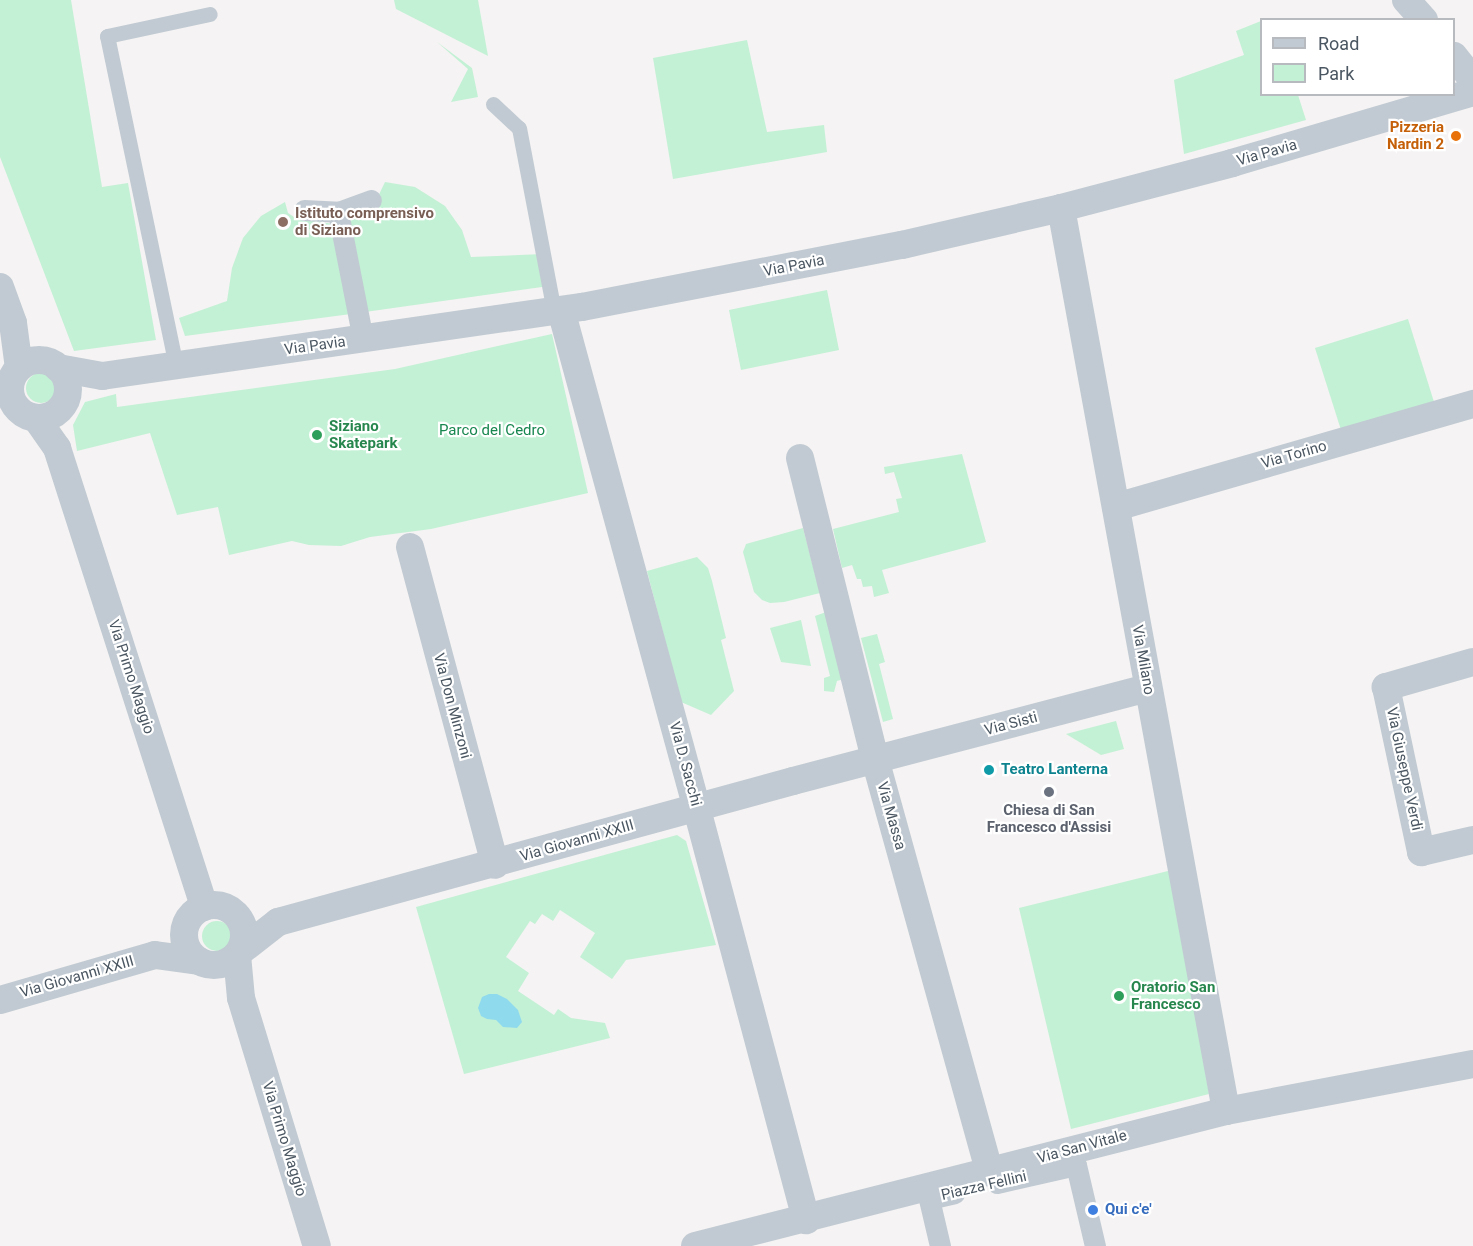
<!DOCTYPE html>
<style>
body{margin:0}
#map{position:relative;width:1473px;height:1246px;overflow:hidden;background:#f5f3f3;font-family:Roboto,sans-serif}
div>[style]{position:absolute}
[style*='--x']{left:calc(var(--x)*1px);top:calc(var(--y)*1px);width:calc(var(--w)*1px);rotate:calc(var(--a)*1deg)}
.green>*{inset:0;background:#c3f1d5}
.round{border-radius:50%}
.water>*{inset:0;background:#90daee}
.service>*{height:15px;margin:-7.5px;padding:0 7.5px;transform-origin:7.5px;border-radius:7.5px;background:#c1cad2}
.pedestrian>*{height:21px;margin:-10.5px;padding:0 10.5px;transform-origin:10.5px;border-radius:10.5px;background:#c1cad2}
.minor>*{height:28px;margin:-14px;padding:0 14px;transform-origin:14px;border-radius:14px;background:#c1cad2}
.minor>.ring{margin:-14px;padding:0;box-sizing:content-box;background:none;border:28px solid #c1cad2;border-radius:50%}
.dots>*{width:16px;height:16px;translate:-50% -50%;box-sizing:border-box;border:3px solid #fff;border-radius:50%}
span{translate:-50% -50%;white-space:nowrap;text-align:center;line-height:1.15;-webkit-text-stroke:4.5px #fff;paint-order:stroke}
.food-label{font-size:15px;color:#c56008;font-weight:700}
.right{translate:-100% -50%;text-align:right}
.street-label{font-size:15px;color:#4a5661}
.education-label{font-size:15px;color:#785e54;font-weight:700}
.left{translate:0 -50%;text-align:left}
.leisure-label{font-size:15px;color:#27864d;font-weight:700}
.park-label{font-size:15px;color:#17864f}
.culture-label{font-size:15px;color:#0d838f;font-weight:700}
.worship-label{font-size:15px;color:#5b616d;font-weight:700}
.shop-label{font-size:15px;color:#366cbe;font-weight:700}
.legend{position:absolute;left:1260px;top:18px;width:195px;height:78px;box-sizing:border-box;background:#fff;border:2px solid #b7bbc0;margin:0;padding:8px 10px;list-style:none;font-size:18px;color:#4a5661}
.legend li{display:flex;align-items:center;gap:12px;height:30px}
.legend b{width:30px;border:2px solid #b7bbc0}
</style>
<div id="map">
<div class="green">
<i style="clip-path:polygon(0 0,71px 0,102px 187px,128px 183px,156px 340px,74px 351px,0 157px)"></i>
<i style="clip-path:polygon(394px 0,478px 0,488px 56px,396px 9px)"></i>
<i style="clip-path:polygon(1261px 21px,1262px 94px,1298px 95px,1306px 120px,1184px 154px,1174px 80px,1244px 55px,1236px 31px)"></i>
<i style="clip-path:polygon(747px 40px,767px 132px,824px 125px,827px 152px,673px 179px,653px 58px)"></i>
<i style="clip-path:polygon(437px 42px,472px 68px,478px 97px,451px 102px,468px 69px)"></i>
<i style="clip-path:polygon(385px 182px,415px 187px,445px 206px,462px 230px,471px 257px,543px 254px,549px 286px,365px 312px,348px 222px,372px 209px)"></i>
<i style="clip-path:polygon(285px 202px,288px 213px,297px 219px,334px 224px,351px 314px,185px 336px,179px 318px,227px 301px,232px 268px,243px 238px,261px 216px)"></i>
<i style="clip-path:polygon(827px 290px,839px 350px,741px 370px,729px 310px)"></i>
<i style="clip-path:polygon(1408px 319px,1434px 402px,1341px 430px,1315px 348px)"></i>
<i style="clip-path:polygon(552px 334px,588px 493px,431px 529px,370px 537px,341px 546px,309px 545px,292px 541px,229px 555px,218px 507px,177px 515px,150px 433px,77px 451px,73px 425px,85px 402px,116px 394px,117px 407px,395px 369px)"></i>
<i class="round" style="left:26px;top:373px;width:30px;height:30px"></i>
<i style="clip-path:polygon(962px 454px,986px 542px,882px 570px,889px 593px,874px 597px,872px 586px,863px 587px,861px 579px,857px 579px,852px 565px,842px 568px,833px 529px,899px 512px,896px 499px,902px 498px,894px 472px,885px 474px,884px 467px)"></i>
<i style="clip-path:polygon(803px 528px,820px 593px,784px 602px,770px 603px,762px 600px,754px 592px,743px 552px,746px 544px)"></i>
<i style="clip-path:polygon(697px 557px,708px 568px,712px 581px,726px 638px,721px 640px,734px 691px,711px 715px,681px 702px,647px 571px)"></i>
<i style="clip-path:polygon(829px 611px,847px 678px,837px 681px,834px 692px,824px 691px,824px 678px,830px 676px,815px 616px)"></i>
<i style="clip-path:polygon(801px 620px,811px 666px,781px 662px,770px 628px)"></i>
<i style="clip-path:polygon(877px 634px,885px 662px,879px 664px,893px 719px,883px 722px,861px 638px)"></i>
<i style="clip-path:polygon(1116px 721px,1124px 749px,1101px 755px,1066px 734px)"></i>
<i style="clip-path:polygon(677px 835px,686px 841px,716px 945px,626px 960px,612px 979px,580px 957px,595px 933px,560px 910px,553px 921px,542px 914px,535px 924px,530px 921px,506px 957px,529px 973px,518px 991px,554px 1015px,558px 1009px,571px 1018px,605px 1023px,610px 1038px,464px 1074px,416px 907px)"></i>
<i style="clip-path:polygon(1172px 870px,1209px 1094px,1071px 1129px,1019px 908px)"></i>
<i class="round" style="left:202px;top:921px;width:30px;height:30px"></i>
</div>
<div class="water">
<i style="clip-path:polygon(489px 994px,497px 994px,507px 999px,518px 1010px,522px 1022px,517px 1028px,503px 1027px,496px 1020px,487px 1019px,481px 1016px,478px 1008px,482px 997px)"></i>
</div>
<div class="service">
<i style="--x:493;--y:104;--w:35;--a:43"></i>
<i style="--x:519;--y:128;--w:186;--a:79.2"></i>
<i style="--x:176;--y:366;--w:337;--a:-101.8"></i>
<i style="--x:107;--y:36;--w:105;--a:-12.1"></i>
</div>
<div class="pedestrian">
<i style="--x:304;--y:210;--w:34;--a:3"></i>
<i style="--x:338;--y:212;--w:35;--a:-20"></i>
<i style="--x:338;--y:212;--w:129;--a:78.9"></i>
<i style="--x:997;--y:1183;--w:81;--a:-12.8"></i>
<i style="--x:1076;--y:1165;--w:83;--a:76.8"></i>
<i style="--x:940;--y:1246;--w:48;--a:-103.2"></i>
<i style="--x:929;--y:1199;--w:26;--a:-13"></i>
</div>
<div class="minor">
<i style="--x:1406;--y:0;--w:27;--a:48"></i>
<i style="--x:1454;--y:56;--w:31;--a:52"></i>
<i style="--x:1061;--y:208;--w:918;--a:79.64"></i>
<i style="--x:0;--y:287;--w:38;--a:70"></i>
<i style="--x:13;--y:323;--w:45;--a:82.4"></i>
<i style="--x:561;--y:310;--w:506;--a:74.75"></i>
<i style="--x:694;--y:798;--w:437;--a:75.1"></i>
<i class="ring" style="left:10px;top:360px;width:30px;height:30px"></i>
<i style="--x:58;--y:368;--w:45;--a:10.3"></i>
<i style="--x:102;--y:376;--w:485;--a:-8.2"></i>
<i style="--x:582;--y:307;--w:326;--a:-11"></i>
<i style="--x:902;--y:245;--w:163;--a:-13.1"></i>
<i style="--x:1061;--y:208;--w:177;--a:-14.7"></i>
<i style="--x:1232;--y:163;--w:251;--a:-16.4"></i>
<i style="--x:36;--y:418;--w:37;--a:55"></i>
<i style="--x:57;--y:448;--w:482;--a:72.2"></i>
<i style="--x:800;--y:458;--w:310;--a:76"></i>
<i style="--x:875;--y:759;--w:427;--a:74.5"></i>
<i style="--x:1116;--y:507;--w:372;--a:-16.1"></i>
<i style="--x:410;--y:547;--w:329;--a:75"></i>
<i style="--x:1473;--y:662;--w:91;--a:164"></i>
<i style="--x:1386;--y:687;--w:169;--a:78"></i>
<i style="--x:1421;--y:852;--w:53;--a:-13"></i>
<i class="ring" style="left:184px;top:905px;width:32px;height:32px"></i>
<i style="--x:242;--y:950;--w:46;--a:-37.9"></i>
<i style="--x:278;--y:922;--w:534;--a:-15.31"></i>
<i style="--x:793;--y:781;--w:367;--a:-14.7"></i>
<i style="--x:237;--y:955;--w:43;--a:84.7"></i>
<i style="--x:241;--y:998;--w:259;--a:73"></i>
<i style="--x:0;--y:1000;--w:161;--a:-16.2"></i>
<i style="--x:155;--y:955;--w:44;--a:7.8"></i>
<i style="--x:695;--y:1246;--w:548;--a:-14.26"></i>
<i style="--x:1226;--y:1111;--w:251;--a:-10.8"></i>
</div>
<div class="dots">
<i style="left:1456px;top:136px;background:#e8710a"></i>
<i style="left:283px;top:222px;background:#8d6e63"></i>
<i style="left:317px;top:435px;background:#2e9e5b"></i>
<i style="left:989px;top:770px;background:#0f9aa8"></i>
<i style="left:1049px;top:792px;background:#6b7280"></i>
<i style="left:1119px;top:996px;background:#2e9e5b"></i>
<i style="left:1093px;top:1210px;background:#3f7fe0"></i>
</div>
<div class="food-label">
<span class="right" style="left:1444px;top:136px">Pizzeria<br>Nardin 2</span>
</div>
<div class="street-label">
<span style="left:1267px;top:153px;rotate:-16deg">Via Pavia</span>
<span style="left:794px;top:266px;rotate:-11deg">Via Pavia</span>
<span style="left:315px;top:346px;rotate:-8deg">Via Pavia</span>
<span style="left:1294px;top:455px;rotate:-16deg">Via Torino</span>
<span style="left:1143px;top:660px;rotate:80deg">Via Milano</span>
<span style="left:131px;top:677px;rotate:72deg">Via Primo Maggio</span>
<span style="left:452px;top:706px;rotate:75deg">Via Don Minzoni</span>
<span style="left:1011px;top:724px;rotate:-15deg">Via Sisti</span>
<span style="left:685px;top:764px;rotate:75deg">Via D. Sacchi</span>
<span style="left:1404px;top:769px;rotate:78deg">Via Giuseppe Verdi</span>
<span style="left:891px;top:816px;rotate:74deg">Via Massa</span>
<span style="left:577px;top:841px;rotate:-16deg">Via Giovanni XXIII</span>
<span style="left:77px;top:977px;rotate:-16deg">Via Giovanni XXIII</span>
<span style="left:284px;top:1139px;rotate:73deg">Via Primo Maggio</span>
<span style="left:1082px;top:1147px;rotate:-15deg">Via San Vitale</span>
<span style="left:984px;top:1186px;rotate:-13deg">Piazza Fellini</span>
</div>
<div class="education-label">
<span class="left" style="left:295px;top:222px">Istituto comprensivo<br>di Siziano</span>
</div>
<div class="leisure-label">
<span class="left" style="left:329px;top:435px">Siziano<br>Skatepark</span>
<span class="left" style="left:1131px;top:996px">Oratorio San<br>Francesco</span>
</div>
<div class="park-label">
<span style="left:492px;top:431px">Parco del Cedro</span>
</div>
<div class="culture-label">
<span class="left" style="left:1001px;top:770px">Teatro Lanterna</span>
</div>
<div class="worship-label">
<span style="left:1049px;top:819px">Chiesa di San<br>Francesco d'Assisi</span>
</div>
<div class="shop-label">
<span class="left" style="left:1105px;top:1210px">Qui c'e'</span>
</div>
<ul class="legend">
<li><b style="height:8px;background:#c1cad2"></b>Road</li>
<li><b style="height:16px;background:#c3f1d5"></b>Park</li>
</ul>
</div>
